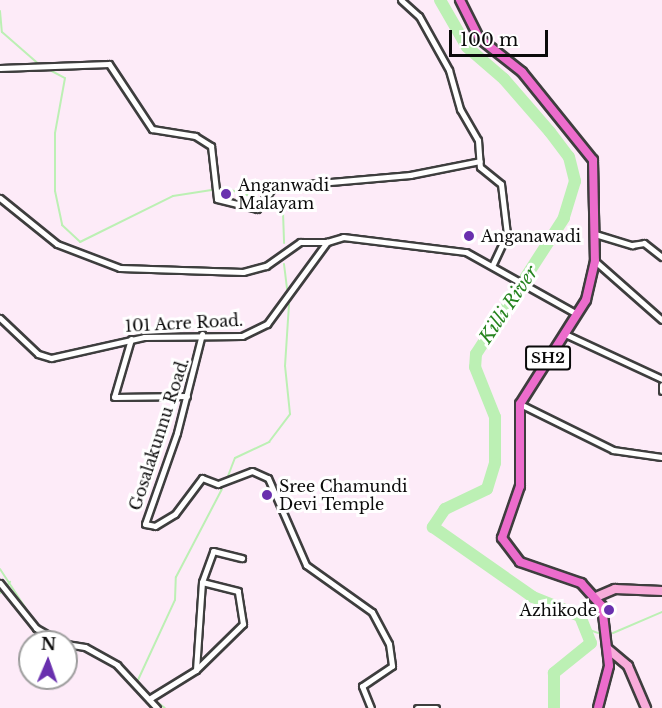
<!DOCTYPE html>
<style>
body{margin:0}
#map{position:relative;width:662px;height:708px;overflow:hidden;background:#fdebf8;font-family:"Libre Baskerville",serif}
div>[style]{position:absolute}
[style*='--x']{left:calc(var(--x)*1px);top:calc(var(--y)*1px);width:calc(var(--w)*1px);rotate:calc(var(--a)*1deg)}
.stream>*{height:2px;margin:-1px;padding:0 1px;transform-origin:1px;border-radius:1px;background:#bcf0b4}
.river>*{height:12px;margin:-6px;padding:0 6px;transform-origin:6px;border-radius:6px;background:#bcf0b4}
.roads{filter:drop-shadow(2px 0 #3e3e3e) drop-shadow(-2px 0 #3e3e3e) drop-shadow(0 2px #3e3e3e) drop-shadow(0 -2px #3e3e3e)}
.street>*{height:5px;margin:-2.5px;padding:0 2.5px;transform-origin:2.5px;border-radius:2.5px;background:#fff}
.secondary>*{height:8px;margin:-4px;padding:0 4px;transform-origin:4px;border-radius:4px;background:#f8acda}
.primary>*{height:8px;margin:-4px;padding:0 4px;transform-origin:4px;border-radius:4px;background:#ec6ccc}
.dots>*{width:16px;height:16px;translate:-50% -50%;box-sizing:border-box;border:3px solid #fff;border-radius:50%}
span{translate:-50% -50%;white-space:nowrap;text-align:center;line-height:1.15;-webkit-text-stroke:6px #fff;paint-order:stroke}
.shield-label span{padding:2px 4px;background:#fff;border:2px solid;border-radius:4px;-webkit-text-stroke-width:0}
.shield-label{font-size:15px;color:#0b0b0b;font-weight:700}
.poi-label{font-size:16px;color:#0b0b0b}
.left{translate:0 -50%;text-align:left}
.right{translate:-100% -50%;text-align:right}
.street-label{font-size:16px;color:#0b0b0b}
.water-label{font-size:18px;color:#26841f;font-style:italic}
.north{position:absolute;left:18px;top:630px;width:60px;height:60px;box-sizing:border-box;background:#fff;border:2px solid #9d9d9d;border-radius:50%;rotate:2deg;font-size:16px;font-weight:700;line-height:24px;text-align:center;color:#0b0b0b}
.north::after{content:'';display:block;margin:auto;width:21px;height:27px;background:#6930ae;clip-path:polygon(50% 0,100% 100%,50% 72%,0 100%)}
.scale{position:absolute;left:449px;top:30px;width:99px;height:27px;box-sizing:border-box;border:3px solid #0b0b0b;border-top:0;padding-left:8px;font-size:18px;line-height:21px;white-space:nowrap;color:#0b0b0b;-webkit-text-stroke:4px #fff;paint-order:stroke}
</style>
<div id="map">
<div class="stream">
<i style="--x:0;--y:11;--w:21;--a:85"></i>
<i style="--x:2;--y:32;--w:52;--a:41.1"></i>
<i style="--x:46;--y:68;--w:21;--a:28"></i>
<i style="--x:65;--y:78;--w:56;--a:100.3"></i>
<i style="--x:55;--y:133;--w:58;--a:90"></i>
<i style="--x:55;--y:191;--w:35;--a:78"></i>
<i style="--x:62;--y:225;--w:25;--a:43"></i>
<i style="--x:80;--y:242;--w:104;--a:-26.3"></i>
<i style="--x:173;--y:196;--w:52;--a:-8.9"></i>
<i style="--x:224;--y:188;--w:42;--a:16.7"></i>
<i style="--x:264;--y:200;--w:22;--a:32"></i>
<i style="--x:283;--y:212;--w:31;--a:88"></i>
<i style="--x:284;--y:264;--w:25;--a:83"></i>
<i style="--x:228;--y:476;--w:19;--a:-69"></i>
<i style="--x:235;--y:458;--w:38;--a:-25"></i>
<i style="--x:269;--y:442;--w:35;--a:-53"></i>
<i style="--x:290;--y:414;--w:48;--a:-95.9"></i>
<i style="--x:285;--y:366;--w:62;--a:-86.3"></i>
<i style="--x:0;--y:569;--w:66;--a:56.8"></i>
<i style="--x:0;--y:593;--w:15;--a:-48"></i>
<i style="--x:587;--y:629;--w:15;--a:20"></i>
<i style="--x:613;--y:633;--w:53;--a:-23.2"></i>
<i style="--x:75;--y:643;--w:20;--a:18"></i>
<i style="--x:117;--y:662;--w:45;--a:45.9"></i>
<i style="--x:138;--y:680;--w:88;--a:-65.2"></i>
<i style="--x:175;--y:600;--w:23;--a:-88"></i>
<i style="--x:176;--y:577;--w:99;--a:-62.4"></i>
<i style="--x:152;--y:698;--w:16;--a:38"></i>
</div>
<div class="river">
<i style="--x:440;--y:0;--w:54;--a:60.1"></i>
<i style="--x:467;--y:47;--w:49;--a:40.9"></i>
<i style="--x:504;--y:79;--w:70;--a:49"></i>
<i style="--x:550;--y:132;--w:31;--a:53"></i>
<i style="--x:569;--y:157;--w:25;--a:76"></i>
<i style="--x:575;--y:181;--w:39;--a:107"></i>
<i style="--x:564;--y:218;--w:162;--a:122.9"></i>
<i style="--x:476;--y:354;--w:13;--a:94"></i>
<i style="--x:475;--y:367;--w:54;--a:68.2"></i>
<i style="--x:495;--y:417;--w:46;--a:90"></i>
<i style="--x:495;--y:463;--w:27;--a:107"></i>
<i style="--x:487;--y:489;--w:47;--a:154.5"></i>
<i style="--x:445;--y:509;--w:22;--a:124"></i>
<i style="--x:433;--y:527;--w:122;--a:35"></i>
<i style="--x:533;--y:597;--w:51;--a:22"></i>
<i style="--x:580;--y:616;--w:29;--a:68"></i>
<i style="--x:591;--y:643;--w:48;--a:141"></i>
<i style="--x:554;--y:673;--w:35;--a:90"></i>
</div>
<div class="roads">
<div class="street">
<i style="--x:401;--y:0;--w:24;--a:42"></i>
<i style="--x:419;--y:16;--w:62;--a:60.9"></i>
<i style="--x:449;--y:70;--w:41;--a:74.2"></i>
<i style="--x:460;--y:109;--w:36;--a:60"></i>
<i style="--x:478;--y:140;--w:27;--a:86"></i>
<i style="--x:480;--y:167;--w:27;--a:39"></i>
<i style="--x:501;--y:184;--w:50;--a:83.2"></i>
<i style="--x:507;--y:234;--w:33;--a:115"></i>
<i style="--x:0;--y:68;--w:109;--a:-2.1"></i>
<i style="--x:109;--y:64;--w:78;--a:56.5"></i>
<i style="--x:152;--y:129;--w:44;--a:9.2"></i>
<i style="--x:195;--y:136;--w:19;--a:32"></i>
<i style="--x:211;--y:146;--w:53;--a:83.5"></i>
<i style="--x:217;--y:199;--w:41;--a:14"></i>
<i style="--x:257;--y:209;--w:27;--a:-54"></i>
<i style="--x:273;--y:187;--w:138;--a:-5"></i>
<i style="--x:410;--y:175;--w:71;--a:-11.3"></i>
<i style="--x:0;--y:198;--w:73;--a:38.9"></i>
<i style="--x:57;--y:244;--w:67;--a:20.9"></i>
<i style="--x:120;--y:268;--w:123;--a:1.9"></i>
<i style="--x:243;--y:272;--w:24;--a:-15"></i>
<i style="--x:266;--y:266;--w:42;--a:-35.2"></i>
<i style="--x:300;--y:242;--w:27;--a:0"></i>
<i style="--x:595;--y:234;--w:39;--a:17"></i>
<i style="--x:632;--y:245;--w:12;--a:-9"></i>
<i style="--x:644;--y:243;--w:23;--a:38"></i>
<i style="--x:595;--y:261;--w:89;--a:41.4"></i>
<i style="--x:0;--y:318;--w:52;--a:43.5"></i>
<i style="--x:38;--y:354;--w:14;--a:17"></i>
<i style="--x:51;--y:358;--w:95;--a:-12.7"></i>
<i style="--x:144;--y:337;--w:98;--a:-0.6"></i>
<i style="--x:242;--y:336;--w:28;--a:-26"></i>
<i style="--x:267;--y:324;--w:102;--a:-53.8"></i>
<i style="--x:327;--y:242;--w:17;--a:-17"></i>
<i style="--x:343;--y:237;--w:124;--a:7"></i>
<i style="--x:466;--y:252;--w:127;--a:29.2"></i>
<i style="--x:202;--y:334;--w:102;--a:104.2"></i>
<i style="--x:177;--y:433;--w:96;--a:109.4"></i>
<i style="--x:145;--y:524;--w:10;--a:11"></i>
<i style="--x:155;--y:526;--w:23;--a:-31"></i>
<i style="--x:175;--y:514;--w:45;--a:-53.1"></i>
<i style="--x:202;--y:478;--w:17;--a:21"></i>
<i style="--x:218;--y:484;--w:36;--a:-21"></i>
<i style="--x:252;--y:471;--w:17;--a:24"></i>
<i style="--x:268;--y:478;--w:95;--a:66.4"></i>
<i style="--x:306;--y:565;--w:81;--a:35.5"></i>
<i style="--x:372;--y:612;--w:36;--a:62"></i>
<i style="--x:389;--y:644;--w:22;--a:82"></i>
<i style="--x:392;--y:666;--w:36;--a:146"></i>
<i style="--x:362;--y:686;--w:24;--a:68"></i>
<i style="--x:565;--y:334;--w:107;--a:24.9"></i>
<i style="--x:131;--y:339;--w:60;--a:106.3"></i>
<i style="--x:114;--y:397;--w:73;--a:-0.8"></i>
<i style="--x:662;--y:385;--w:6;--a:90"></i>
<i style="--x:520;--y:404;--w:104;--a:26.3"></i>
<i style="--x:613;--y:450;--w:49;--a:8.1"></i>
<i style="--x:0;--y:583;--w:58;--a:51.3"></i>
<i style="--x:36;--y:628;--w:28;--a:30"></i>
<i style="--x:66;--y:644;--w:19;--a:9"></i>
<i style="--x:85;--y:647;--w:37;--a:29"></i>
<i style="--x:117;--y:665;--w:59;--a:47.1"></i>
<i style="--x:196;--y:670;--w:88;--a:-86.1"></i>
<i style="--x:202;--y:582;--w:33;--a:-70"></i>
<i style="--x:213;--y:551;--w:30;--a:14"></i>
<i style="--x:149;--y:699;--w:55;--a:-31.7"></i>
<i style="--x:196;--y:670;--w:66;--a:-44.4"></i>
<i style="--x:243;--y:624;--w:33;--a:-99"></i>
<i style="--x:238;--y:591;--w:37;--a:-166"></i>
<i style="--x:417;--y:708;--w:19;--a:0"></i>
</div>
<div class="secondary">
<i style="--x:596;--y:597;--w:21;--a:-23"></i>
<i style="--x:615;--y:589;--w:47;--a:2.4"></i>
<i style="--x:608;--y:649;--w:26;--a:40"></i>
<i style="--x:628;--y:666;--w:46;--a:66.8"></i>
</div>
<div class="primary">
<i style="--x:460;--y:0;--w:42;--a:63.4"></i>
<i style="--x:479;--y:38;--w:55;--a:38.3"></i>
<i style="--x:522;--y:72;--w:113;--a:51.1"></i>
<i style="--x:593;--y:160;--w:101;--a:88.9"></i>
<i style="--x:595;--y:261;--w:40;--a:103"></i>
<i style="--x:586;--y:300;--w:123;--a:122.4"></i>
<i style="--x:520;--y:404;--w:82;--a:90"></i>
<i style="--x:520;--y:486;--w:55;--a:109.1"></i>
<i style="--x:502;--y:538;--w:30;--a:53"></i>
<i style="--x:520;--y:562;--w:65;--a:19"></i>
<i style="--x:581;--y:583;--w:31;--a:48"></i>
<i style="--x:602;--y:606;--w:60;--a:83.3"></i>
<i style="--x:609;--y:666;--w:43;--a:104.7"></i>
</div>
</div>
<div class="dots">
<i style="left:226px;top:194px;background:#6930ae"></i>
<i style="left:469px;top:236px;background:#6930ae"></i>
<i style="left:267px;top:495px;background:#6930ae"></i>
<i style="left:609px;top:610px;background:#6930ae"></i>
</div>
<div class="shield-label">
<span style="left:548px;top:358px">SH2</span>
</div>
<div class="poi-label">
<span class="left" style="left:238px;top:194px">Anganwadi<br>Malayam</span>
<span class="left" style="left:481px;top:236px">Anganawadi</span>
<span class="left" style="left:279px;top:495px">Sree Chamundi<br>Devi Temple</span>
<span class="right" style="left:597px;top:610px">Azhikode</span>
</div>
<div class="street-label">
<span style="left:184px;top:323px;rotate:-3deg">101 Acre Road.</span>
<span style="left:159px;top:434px;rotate:-72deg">Gosalakunnu Road.</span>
</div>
<div class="water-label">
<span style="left:509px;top:305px;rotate:-56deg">Killi River</span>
</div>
<div class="north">N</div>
<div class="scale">100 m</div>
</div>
